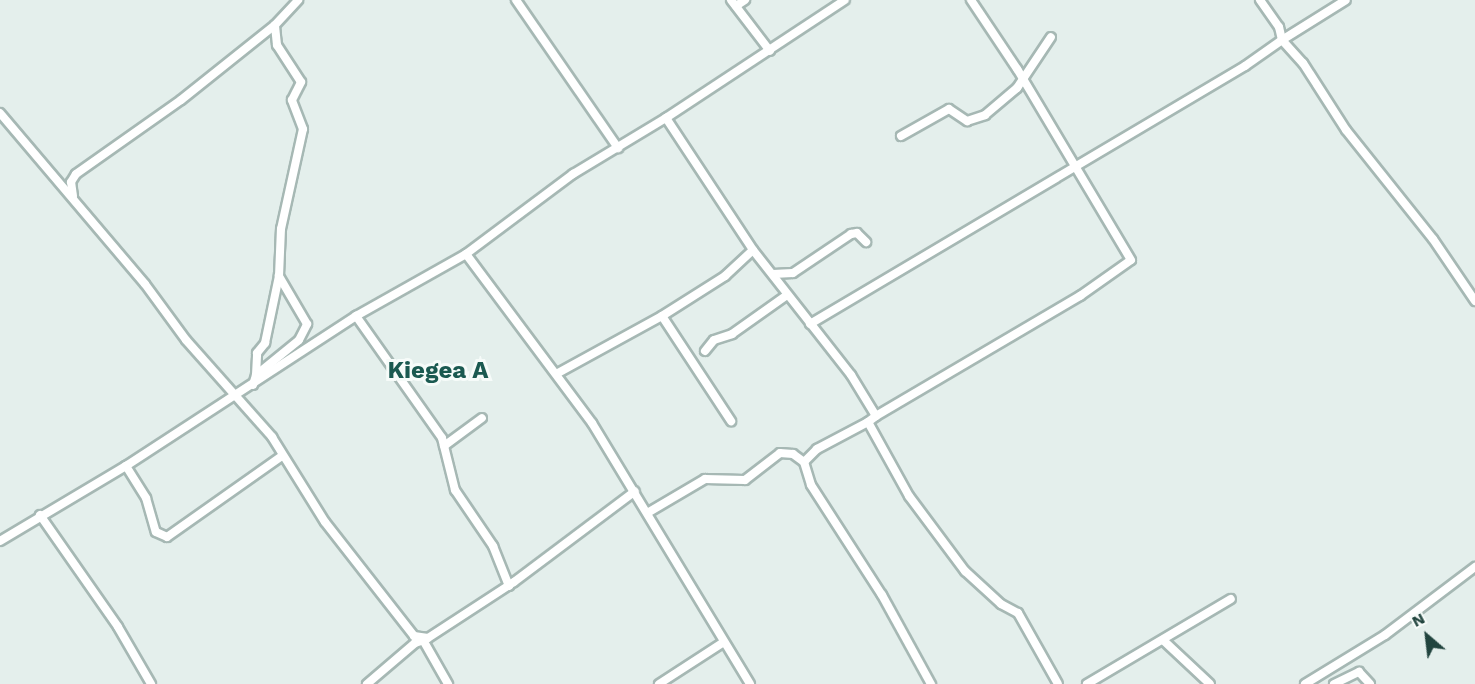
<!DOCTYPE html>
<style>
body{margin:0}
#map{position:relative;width:1475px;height:684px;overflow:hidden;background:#e4efec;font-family:"Work Sans",sans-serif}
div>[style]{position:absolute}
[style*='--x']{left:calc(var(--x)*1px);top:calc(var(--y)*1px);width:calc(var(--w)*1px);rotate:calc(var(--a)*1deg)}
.roads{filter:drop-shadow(2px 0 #a6b8b4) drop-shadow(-2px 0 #a6b8b4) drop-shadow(0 2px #a6b8b4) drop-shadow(0 -2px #a6b8b4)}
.minor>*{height:8px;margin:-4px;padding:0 4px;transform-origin:4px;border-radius:4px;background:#fff}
span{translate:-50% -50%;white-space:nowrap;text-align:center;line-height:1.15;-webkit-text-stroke:6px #f6fbf9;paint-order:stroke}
.quarter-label{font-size:24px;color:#1a5950;font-weight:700}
.north{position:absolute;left:1397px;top:606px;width:60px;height:60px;-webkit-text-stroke:4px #f6fbf9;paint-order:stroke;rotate:332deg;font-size:16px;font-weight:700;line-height:24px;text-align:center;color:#21443e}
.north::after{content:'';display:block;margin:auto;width:21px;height:27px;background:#21443e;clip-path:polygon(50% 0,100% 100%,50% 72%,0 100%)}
</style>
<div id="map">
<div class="roads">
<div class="minor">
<i style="--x:516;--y:0;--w:180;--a:55.4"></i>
<i style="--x:731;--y:0;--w:64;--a:52.6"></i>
<i style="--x:1260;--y:0;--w:33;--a:55"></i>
<i style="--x:1279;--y:27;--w:13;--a:77"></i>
<i style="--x:1282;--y:40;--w:75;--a:-32"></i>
<i style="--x:736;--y:6;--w:11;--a:-34"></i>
<i style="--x:0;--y:113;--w:224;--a:49.7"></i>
<i style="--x:145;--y:284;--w:69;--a:53.8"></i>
<i style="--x:186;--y:340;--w:130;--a:48.4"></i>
<i style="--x:272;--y:437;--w:100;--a:58.1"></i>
<i style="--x:325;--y:522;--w:145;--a:52"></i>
<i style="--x:414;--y:636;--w:14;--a:8"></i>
<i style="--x:428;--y:638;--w:103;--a:-33.1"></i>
<i style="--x:514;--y:582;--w:151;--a:-36.9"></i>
<i style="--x:666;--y:118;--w:158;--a:56.6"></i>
<i style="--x:753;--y:250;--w:159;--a:51.9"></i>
<i style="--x:851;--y:375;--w:48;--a:58.6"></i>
<i style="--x:876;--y:416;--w:10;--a:143"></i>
<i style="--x:868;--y:422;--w:85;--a:61"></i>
<i style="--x:909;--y:496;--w:94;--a:53.3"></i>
<i style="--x:965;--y:571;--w:49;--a:42.5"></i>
<i style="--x:1001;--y:604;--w:19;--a:28"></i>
<i style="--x:1018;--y:613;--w:81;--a:60.6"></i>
<i style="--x:901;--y:136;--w:55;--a:-29.4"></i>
<i style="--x:949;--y:109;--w:22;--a:34"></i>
<i style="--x:967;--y:121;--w:19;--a:-18"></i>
<i style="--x:985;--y:115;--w:42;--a:-40.2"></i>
<i style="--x:1017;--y:88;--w:61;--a:-56.3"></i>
<i style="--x:73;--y:196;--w:14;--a:-98"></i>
<i style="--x:71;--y:182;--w:9;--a:-58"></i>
<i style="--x:76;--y:174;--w:128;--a:-35.2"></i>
<i style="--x:181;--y:100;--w:120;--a:-38.6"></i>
<i style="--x:275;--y:25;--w:34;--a:-47"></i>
<i style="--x:466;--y:254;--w:211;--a:53.3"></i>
<i style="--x:592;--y:423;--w:305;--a:58.8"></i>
<i style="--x:773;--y:274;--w:20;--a:-3"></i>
<i style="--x:793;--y:273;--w:70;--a:-33.9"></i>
<i style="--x:851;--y:234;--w:6;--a:-9"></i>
<i style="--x:857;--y:233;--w:13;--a:45"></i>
<i style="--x:356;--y:316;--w:149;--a:54.8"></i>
<i style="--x:442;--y:438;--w:54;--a:76"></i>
<i style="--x:455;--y:490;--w:68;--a:55.8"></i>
<i style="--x:493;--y:546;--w:43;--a:68.2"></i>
<i style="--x:662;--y:316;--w:75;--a:-32.4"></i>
<i style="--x:725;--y:276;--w:38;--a:-43"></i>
<i style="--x:810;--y:324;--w:506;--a:-30.67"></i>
<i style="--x:1245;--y:66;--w:45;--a:-35.1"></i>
<i style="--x:1282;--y:40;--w:31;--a:48"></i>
<i style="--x:1303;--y:63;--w:80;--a:57.3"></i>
<i style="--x:1346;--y:130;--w:139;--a:51.4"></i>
<i style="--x:1433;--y:239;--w:75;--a:55.9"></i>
<i style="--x:705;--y:351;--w:14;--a:-51"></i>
<i style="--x:714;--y:340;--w:19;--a:-18"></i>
<i style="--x:732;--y:334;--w:67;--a:-35.3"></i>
<i style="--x:558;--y:373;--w:119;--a:-28.7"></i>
<i style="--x:662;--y:316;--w:126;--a:56.7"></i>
<i style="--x:256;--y:375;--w:22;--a:-87"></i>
<i style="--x:257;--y:353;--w:13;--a:-51"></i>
<i style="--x:265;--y:343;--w:68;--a:-78.2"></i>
<i style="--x:253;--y:385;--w:10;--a:-73"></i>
<i style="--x:256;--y:375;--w:55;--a:-39.1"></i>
<i style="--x:299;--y:340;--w:18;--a:-63"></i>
<i style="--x:307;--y:324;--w:56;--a:-120.3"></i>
<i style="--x:279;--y:276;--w:47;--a:-87.6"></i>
<i style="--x:281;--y:229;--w:102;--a:-77.6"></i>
<i style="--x:303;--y:129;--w:31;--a:-111"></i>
<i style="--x:292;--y:100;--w:20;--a:-63"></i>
<i style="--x:301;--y:82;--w:44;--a:-123"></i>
<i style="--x:277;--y:45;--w:20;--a:-96"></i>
<i style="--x:876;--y:416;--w:237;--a:-30.5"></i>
<i style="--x:1080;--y:296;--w:62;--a:-35.2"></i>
<i style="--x:1131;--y:260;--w:222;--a:-120.8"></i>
<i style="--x:1017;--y:69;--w:83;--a:-123.7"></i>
<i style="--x:868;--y:422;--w:58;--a:152.1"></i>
<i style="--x:817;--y:449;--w:18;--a:135"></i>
<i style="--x:804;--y:462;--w:24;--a:73"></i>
<i style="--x:811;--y:485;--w:131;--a:57.2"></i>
<i style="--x:882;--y:595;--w:102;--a:61.2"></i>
<i style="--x:444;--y:446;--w:47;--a:-36.4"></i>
<i style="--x:126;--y:466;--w:38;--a:58"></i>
<i style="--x:146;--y:498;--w:35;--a:74"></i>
<i style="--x:156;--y:532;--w:12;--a:24"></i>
<i style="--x:167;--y:537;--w:141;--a:-35.2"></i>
<i style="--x:649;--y:512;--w:65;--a:-30.5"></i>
<i style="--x:705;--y:479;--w:40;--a:1.4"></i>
<i style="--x:745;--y:480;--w:44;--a:-37.6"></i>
<i style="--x:780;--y:453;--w:13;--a:4"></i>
<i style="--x:793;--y:454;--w:14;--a:36"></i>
<i style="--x:40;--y:515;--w:136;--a:55.1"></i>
<i style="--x:118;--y:627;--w:66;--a:59.9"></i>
<i style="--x:0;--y:541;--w:147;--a:-30.8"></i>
<i style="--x:126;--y:466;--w:275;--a:-33.1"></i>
<i style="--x:356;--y:316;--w:126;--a:-29.4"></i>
<i style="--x:466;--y:254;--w:134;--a:-36.8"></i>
<i style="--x:573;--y:174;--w:109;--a:-31.1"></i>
<i style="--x:666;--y:118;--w:214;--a:-33.4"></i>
<i style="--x:423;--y:640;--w:51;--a:60.4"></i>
<i style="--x:1163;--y:640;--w:64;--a:43.1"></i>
<i style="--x:367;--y:684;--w:63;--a:-40.5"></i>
<i style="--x:415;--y:643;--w:9;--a:-18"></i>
<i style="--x:659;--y:684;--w:77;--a:-32.9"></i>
<i style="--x:1087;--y:684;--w:167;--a:-30.6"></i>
<i style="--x:1305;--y:684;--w:94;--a:-31.5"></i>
<i style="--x:1385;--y:635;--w:113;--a:-37.1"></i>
<i style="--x:1334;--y:684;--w:28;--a:-26"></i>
<i style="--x:1359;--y:672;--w:16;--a:47"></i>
</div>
</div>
<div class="quarter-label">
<span style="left:438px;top:371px">Kiegea A</span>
</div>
<div class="north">N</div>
</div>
